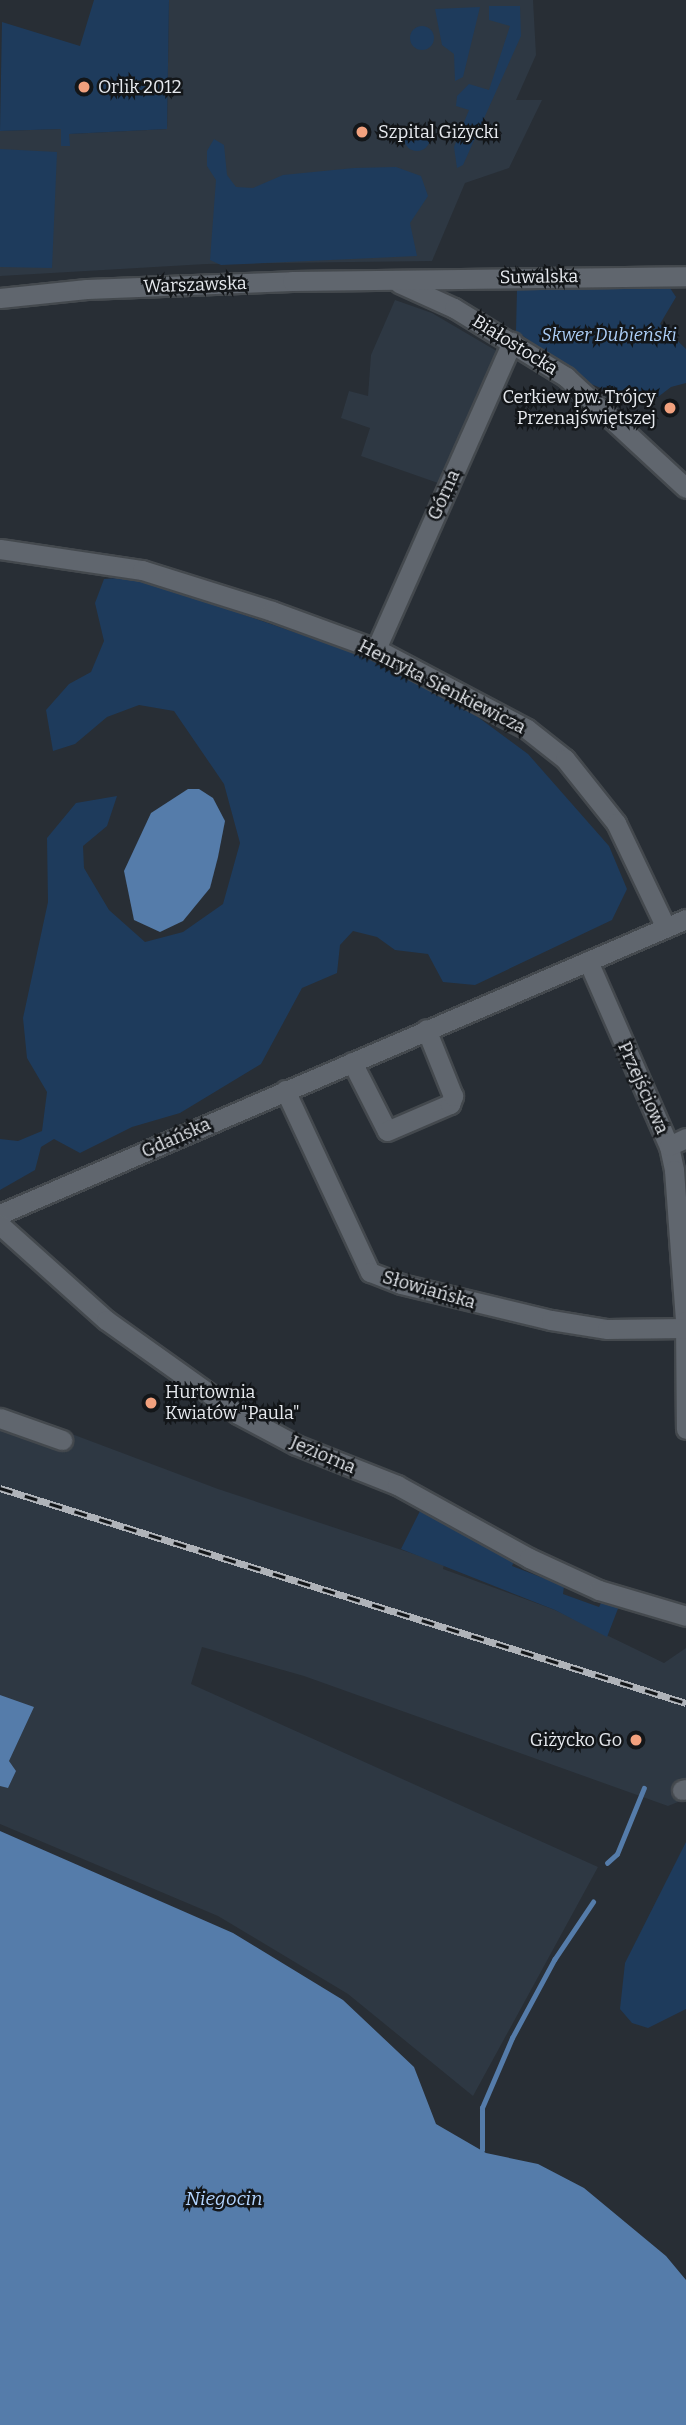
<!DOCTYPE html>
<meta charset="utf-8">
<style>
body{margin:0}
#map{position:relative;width:686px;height:2425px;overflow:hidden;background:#282e35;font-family:Bitter,serif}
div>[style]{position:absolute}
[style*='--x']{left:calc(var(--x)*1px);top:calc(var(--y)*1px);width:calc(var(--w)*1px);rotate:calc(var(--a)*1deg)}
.built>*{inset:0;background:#2e3843}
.green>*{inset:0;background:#1e3b5c}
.round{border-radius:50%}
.water>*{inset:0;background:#557caa}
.stream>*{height:4.5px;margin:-2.25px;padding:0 2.25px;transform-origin:2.25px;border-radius:2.25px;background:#557caa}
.roads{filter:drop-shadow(2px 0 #44494e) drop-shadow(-2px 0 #44494e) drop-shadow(0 2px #44494e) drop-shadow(0 -2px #44494e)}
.minor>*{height:19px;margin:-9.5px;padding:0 9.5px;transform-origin:9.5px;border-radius:9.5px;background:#60666e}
.rail>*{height:7px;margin-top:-3.5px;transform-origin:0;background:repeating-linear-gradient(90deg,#131619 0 13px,#afb3b9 0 26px);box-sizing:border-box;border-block:2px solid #afb3b9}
.dots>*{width:19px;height:19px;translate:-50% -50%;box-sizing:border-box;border:4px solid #131619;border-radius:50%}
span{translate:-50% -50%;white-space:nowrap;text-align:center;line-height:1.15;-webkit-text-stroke:5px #131619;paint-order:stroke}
.poi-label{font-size:18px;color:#e6e9ee}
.left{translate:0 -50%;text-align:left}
.right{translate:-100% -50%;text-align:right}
.street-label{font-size:18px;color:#e6e9ee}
.park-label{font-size:18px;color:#adcff8;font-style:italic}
.water-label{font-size:19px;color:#b3d5ff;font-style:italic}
</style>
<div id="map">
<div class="built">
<i style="clip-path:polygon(169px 0,533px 0,536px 55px,516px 100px,542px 100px,509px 168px,465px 183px,432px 261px,206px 264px,0 276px,0 131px,61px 129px,69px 146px,69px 134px,167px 129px)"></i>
<i style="clip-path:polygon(395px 300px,432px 313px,500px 353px,445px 478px,438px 483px,361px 456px,370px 428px,341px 418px,349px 391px,368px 396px,371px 355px)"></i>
<i style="clip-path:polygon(0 1407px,218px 1489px,444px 1564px,443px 1569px,555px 1610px,664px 1663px,686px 1648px,686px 1792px,683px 1800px,668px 1806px,304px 1676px,202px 1647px,191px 1684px,598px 1867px,473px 2096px,348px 1994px,218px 1916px,0 1824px)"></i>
</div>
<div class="green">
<i style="clip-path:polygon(94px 0,169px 0,167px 129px,69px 134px,70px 146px,61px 146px,61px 129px,0 131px,2px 22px,80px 46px)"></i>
<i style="clip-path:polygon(489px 6px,520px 6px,521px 36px,463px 165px,457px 168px,454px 147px,469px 110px,456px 106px,457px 96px,469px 84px,489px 90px,510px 26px,489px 20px)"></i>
<i style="clip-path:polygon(480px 7px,463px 77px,455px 81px,454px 54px,442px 45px,435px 9px)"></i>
<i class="round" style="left:410px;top:26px;width:24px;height:24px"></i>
<i class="round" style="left:404px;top:125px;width:26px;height:26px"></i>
<i style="clip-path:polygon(214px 139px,224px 145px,227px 175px,236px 187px,253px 188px,283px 175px,354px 168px,396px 167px,421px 176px,428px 196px,410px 223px,417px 256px,221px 265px,210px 260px,216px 180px,207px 166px,207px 151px)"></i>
<i style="clip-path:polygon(0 149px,57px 152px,52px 268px,0 267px)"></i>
<i style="clip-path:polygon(532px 284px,670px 288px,676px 297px,660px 324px,686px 349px,686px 383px,671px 387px,654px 400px,627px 399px,591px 384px,516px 331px,517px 290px)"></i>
<i style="clip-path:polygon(134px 577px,367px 657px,463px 706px,528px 754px,609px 846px,627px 889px,612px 920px,475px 985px,443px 982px,428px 954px,395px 950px,377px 937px,353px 931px,340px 945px,337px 973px,302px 988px,261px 1064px,180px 1113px,132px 1127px,80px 1153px,54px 1139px,41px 1147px,35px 1170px,0 1190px,0 1139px,18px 1141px,42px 1131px,47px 1092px,27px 1058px,23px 1018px,48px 902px,47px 838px,76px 803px,117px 796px,107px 826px,83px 846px,84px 868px,109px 910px,145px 942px,183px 932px,223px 904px,240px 843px,224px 784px,174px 711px,139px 705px,107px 717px,75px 744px,53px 751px,46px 710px,69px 684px,91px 672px,104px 641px,95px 603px,104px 579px)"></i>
<i style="clip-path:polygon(422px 1507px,516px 1557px,512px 1566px,564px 1586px,563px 1594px,599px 1607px,602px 1601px,619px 1606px,607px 1637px,555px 1610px,401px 1549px)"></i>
<i style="clip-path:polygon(686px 1842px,686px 2009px,648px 2028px,632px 2023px,620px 2009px,625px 1963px)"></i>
</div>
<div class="water">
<i style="clip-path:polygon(188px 789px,199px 789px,213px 798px,225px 821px,218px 857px,210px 888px,183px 921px,160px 932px,134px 920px,124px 871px,151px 813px)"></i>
<i style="clip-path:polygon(0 1695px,34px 1707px,9px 1761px,16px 1771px,8px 1788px,0 1786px)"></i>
<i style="clip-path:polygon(0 1831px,233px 1933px,343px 2000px,414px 2067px,436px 2124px,486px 2153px,538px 2164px,584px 2188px,666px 2256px,686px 2280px,686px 2425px,0 2425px)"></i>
</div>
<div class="stream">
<i style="--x:607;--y:1863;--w:13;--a:-42"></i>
<i style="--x:617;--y:1854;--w:71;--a:-67.8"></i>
<i style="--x:482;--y:2150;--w:42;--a:-90"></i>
<i style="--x:482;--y:2108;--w:76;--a:-66.8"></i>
<i style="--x:512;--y:2038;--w:89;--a:-61.7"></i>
<i style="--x:554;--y:1960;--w:70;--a:-56.1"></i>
</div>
<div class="roads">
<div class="minor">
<i style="--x:399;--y:283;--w:60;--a:24.4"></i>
<i style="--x:454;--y:308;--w:132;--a:31.6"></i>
<i style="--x:566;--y:377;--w:163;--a:42.8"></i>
<i style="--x:0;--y:298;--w:87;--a:-5.9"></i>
<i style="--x:87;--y:289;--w:205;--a:-2.2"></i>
<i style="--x:292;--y:281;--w:394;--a:-0.7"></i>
<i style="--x:0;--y:549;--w:144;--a:8.4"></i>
<i style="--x:142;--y:570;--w:136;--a:17.5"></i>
<i style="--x:272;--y:611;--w:111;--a:20.1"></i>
<i style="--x:376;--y:649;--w:171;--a:27.9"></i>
<i style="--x:527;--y:729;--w:48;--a:38.3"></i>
<i style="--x:565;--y:759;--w:82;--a:51.4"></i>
<i style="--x:616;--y:823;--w:116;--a:64.5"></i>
<i style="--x:376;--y:649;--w:336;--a:-66.1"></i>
<i style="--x:588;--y:961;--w:202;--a:66.4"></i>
<i style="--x:669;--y:1146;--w:25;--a:78"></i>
<i style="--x:674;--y:1170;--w:151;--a:85.8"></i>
<i style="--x:685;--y:1321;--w:108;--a:89.5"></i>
<i style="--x:352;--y:1062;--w:77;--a:63.1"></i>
<i style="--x:387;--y:1131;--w:69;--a:-23.2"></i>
<i style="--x:450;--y:1104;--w:9;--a:-69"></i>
<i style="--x:453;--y:1096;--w:72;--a:-111.9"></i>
<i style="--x:285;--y:1090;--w:201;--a:65"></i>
<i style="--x:370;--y:1272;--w:33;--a:21"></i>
<i style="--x:401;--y:1284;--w:154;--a:13.5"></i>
<i style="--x:551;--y:1320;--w:57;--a:9.1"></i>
<i style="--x:607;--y:1329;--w:79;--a:-0.7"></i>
<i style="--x:669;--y:1146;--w:19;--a:-25"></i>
<i style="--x:0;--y:1214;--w:747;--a:-23.27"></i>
<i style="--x:0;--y:1225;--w:142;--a:41.9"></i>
<i style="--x:106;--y:1320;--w:162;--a:35.5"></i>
<i style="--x:238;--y:1414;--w:66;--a:28.1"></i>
<i style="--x:296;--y:1445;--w:109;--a:21.6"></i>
<i style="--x:397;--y:1485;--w:151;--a:28.9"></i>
<i style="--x:529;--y:1558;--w:77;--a:24.6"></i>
<i style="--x:599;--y:1590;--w:91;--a:16.6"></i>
<i style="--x:0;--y:1418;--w:66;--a:19.5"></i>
<i style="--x:682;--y:1790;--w:4;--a:-14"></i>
</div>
</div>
<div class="rail">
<i style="--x:0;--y:1488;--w:719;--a:17.4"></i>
</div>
<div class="dots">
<i style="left:84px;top:87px;background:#f2a17e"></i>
<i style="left:362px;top:132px;background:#f2a17e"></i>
<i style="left:670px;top:408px;background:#f2a17e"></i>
<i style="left:151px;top:1403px;background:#f2a17e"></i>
<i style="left:636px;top:1740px;background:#f2a17e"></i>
</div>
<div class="poi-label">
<span class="left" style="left:98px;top:87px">Orlik 2012</span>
<span class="left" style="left:378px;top:132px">Szpital Giżycki</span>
<span class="right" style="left:656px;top:408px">Cerkiew pw. Trójcy<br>Przenajświętszej</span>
<span class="left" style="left:165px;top:1403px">Hurtownia<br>Kwiatów "Paula"</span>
<span class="right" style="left:622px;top:1740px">Giżycko Go</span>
</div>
<div class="street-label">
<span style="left:539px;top:277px;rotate:-1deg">Suwalska</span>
<span style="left:195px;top:285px;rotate:-2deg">Warszawska</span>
<span style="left:515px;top:345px;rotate:32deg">Białostocka</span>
<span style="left:444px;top:495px;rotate:-66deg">Górna</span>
<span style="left:442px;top:687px;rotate:27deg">Henryka Sienkiewicza</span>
<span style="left:643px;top:1088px;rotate:66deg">Przejściowa</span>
<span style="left:176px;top:1138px;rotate:-24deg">Gdańska</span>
<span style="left:429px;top:1290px;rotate:16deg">Słowiańska</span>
<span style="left:323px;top:1455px;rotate:23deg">Jeziorna</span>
</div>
<div class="park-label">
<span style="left:609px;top:335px">Skwer Dubieński</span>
</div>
<div class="water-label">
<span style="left:224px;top:2199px">Niegocin</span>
</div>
</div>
